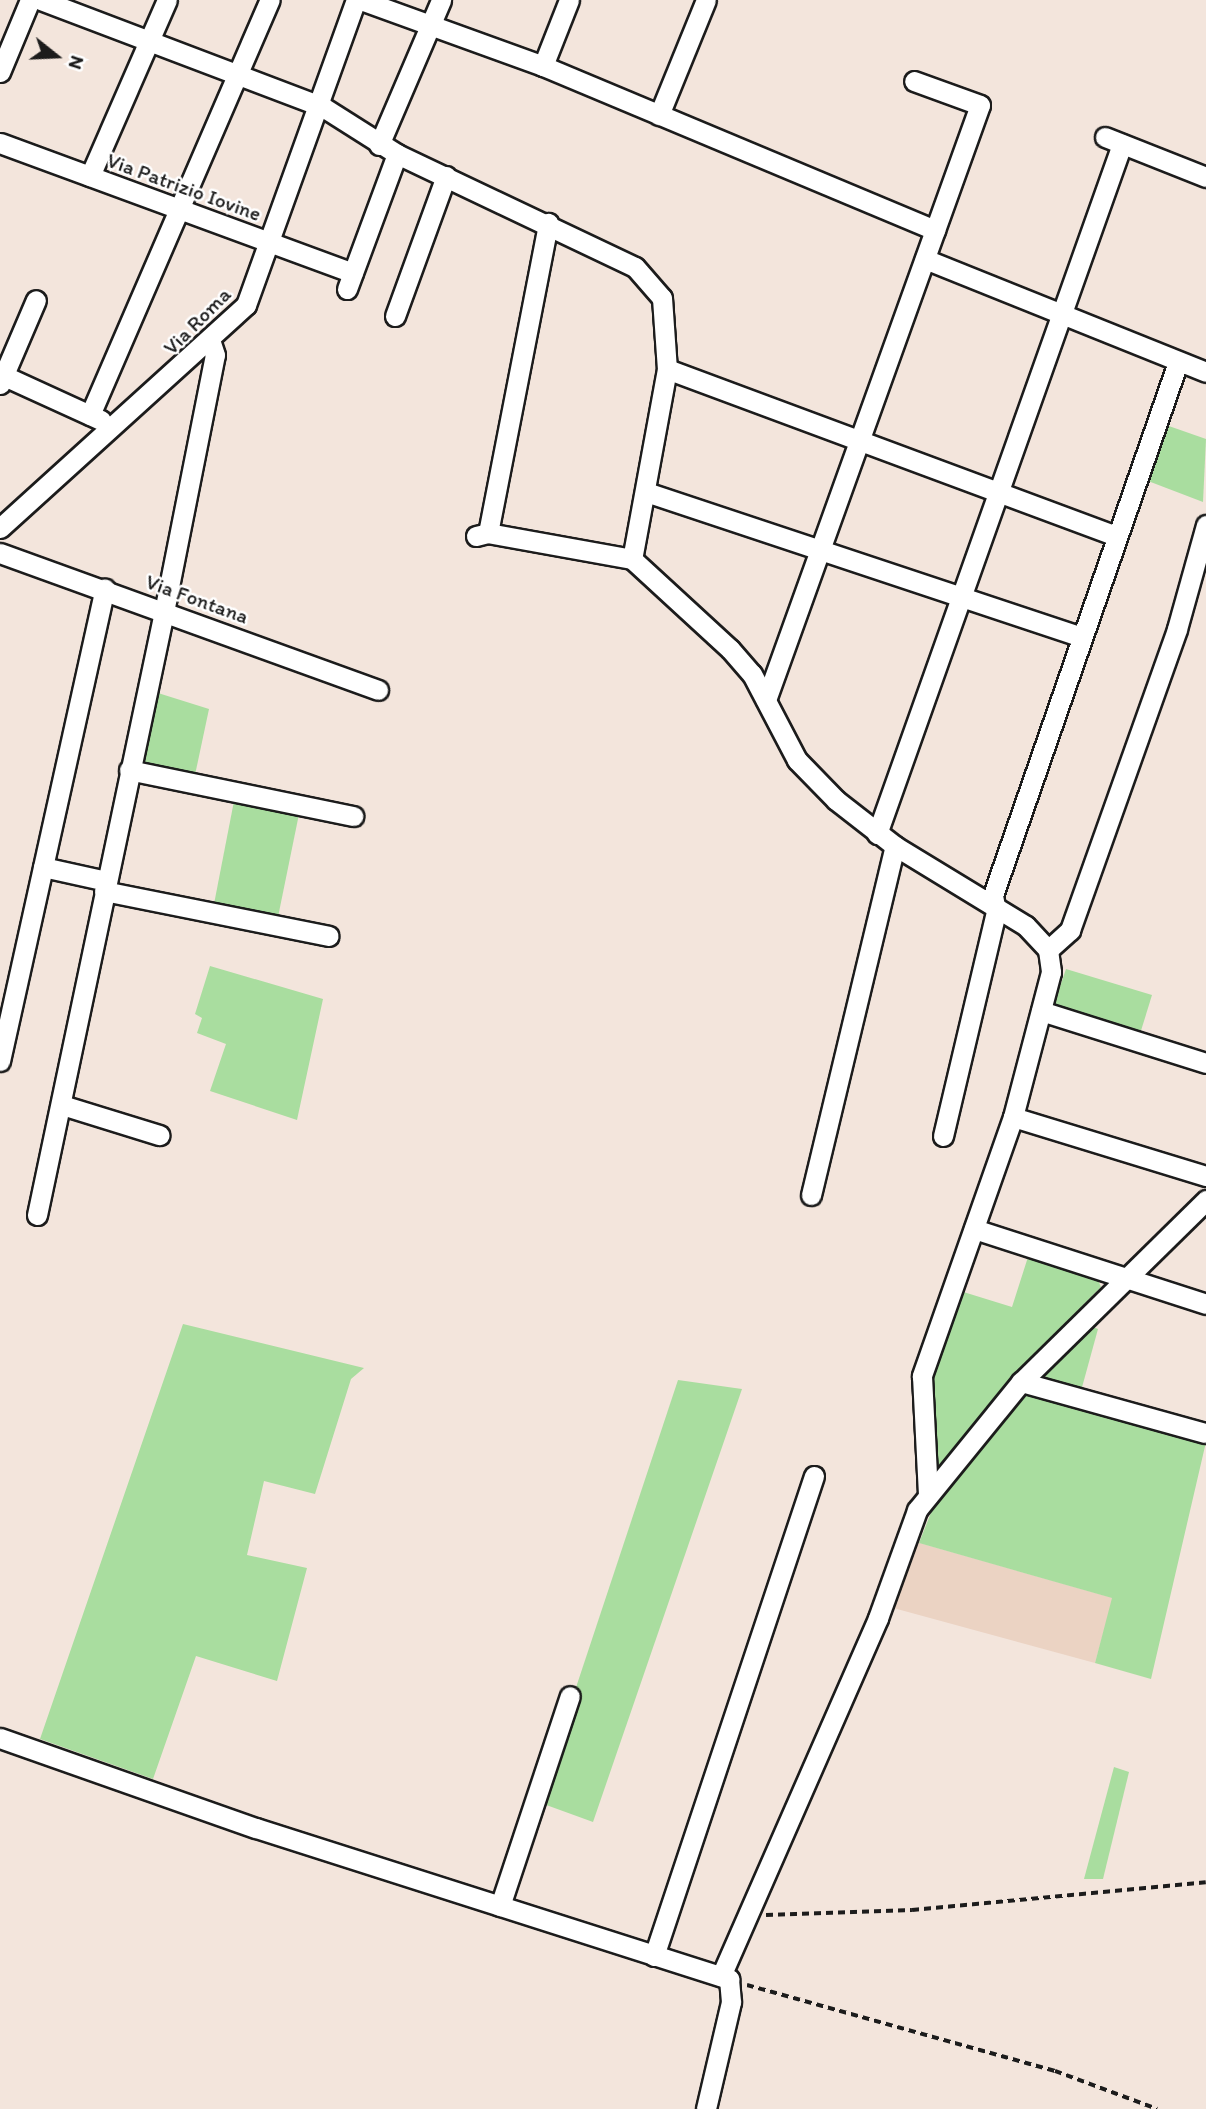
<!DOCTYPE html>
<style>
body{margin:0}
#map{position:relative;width:1206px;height:2109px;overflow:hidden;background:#f3e5dc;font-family:Itim,sans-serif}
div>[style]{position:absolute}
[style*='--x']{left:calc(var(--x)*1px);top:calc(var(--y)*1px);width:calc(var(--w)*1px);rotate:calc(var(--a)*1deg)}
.built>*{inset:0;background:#ebd3c3}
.green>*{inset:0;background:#a9dd9f}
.path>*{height:3.5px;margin-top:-1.75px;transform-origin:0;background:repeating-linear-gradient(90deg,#1c1c1c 0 7px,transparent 0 12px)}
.roads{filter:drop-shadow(2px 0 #1c1c1c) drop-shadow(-2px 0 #1c1c1c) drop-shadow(0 2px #1c1c1c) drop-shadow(0 -2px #1c1c1c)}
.minor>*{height:19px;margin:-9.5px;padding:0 9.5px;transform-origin:9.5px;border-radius:9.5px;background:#fff}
span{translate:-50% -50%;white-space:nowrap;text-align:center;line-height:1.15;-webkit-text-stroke:5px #fff;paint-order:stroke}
.street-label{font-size:21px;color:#1c1c1c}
.north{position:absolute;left:21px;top:21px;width:70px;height:70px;-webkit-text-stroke:5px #fff;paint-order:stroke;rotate:108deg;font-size:19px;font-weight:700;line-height:28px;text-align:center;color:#1c1c1c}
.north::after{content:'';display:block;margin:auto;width:24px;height:32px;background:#1c1c1c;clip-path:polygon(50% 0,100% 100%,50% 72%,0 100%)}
</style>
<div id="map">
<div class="built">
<i style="clip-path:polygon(909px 1540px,1113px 1598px,1095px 1663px,886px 1606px)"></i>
</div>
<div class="green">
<i style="clip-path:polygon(1166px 425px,1206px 439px,1203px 502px,1148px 481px)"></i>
<i style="clip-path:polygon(158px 693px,209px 709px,195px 775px,142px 765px)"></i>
<i style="clip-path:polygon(234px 801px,299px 814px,278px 917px,214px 904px)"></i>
<i style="clip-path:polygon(210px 966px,323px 999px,297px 1120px,210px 1091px,226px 1044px,197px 1033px,202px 1018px,195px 1014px)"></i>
<i style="clip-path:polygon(1066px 969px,1152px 995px,1140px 1034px,1053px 1007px)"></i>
<i style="clip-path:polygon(1028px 1257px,1098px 1280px,1101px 1287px,1016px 1373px,941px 1465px,934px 1463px,931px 1388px,957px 1290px,1012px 1307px)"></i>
<i style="clip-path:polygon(183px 1324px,364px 1368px,351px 1379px,315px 1494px,264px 1481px,247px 1555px,307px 1568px,277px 1681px,196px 1656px,153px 1779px,40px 1739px)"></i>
<i style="clip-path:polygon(1088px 1325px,1098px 1329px,1081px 1391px,1042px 1380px)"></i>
<i style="clip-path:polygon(678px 1380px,742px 1389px,593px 1822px,538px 1802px)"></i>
<i style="clip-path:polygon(1028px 1392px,1206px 1442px,1151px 1679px,1095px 1663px,1112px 1598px,919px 1543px,934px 1505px)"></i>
<i style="clip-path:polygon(1114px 1767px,1129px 1772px,1103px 1879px,1084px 1879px)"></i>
</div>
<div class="path">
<i style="--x:766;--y:1915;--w:146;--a:-2"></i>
<i style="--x:912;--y:1910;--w:295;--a:-5.4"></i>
<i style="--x:747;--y:1985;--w:320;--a:15.6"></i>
<i style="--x:1055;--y:2071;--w:109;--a:20.4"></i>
</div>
<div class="roads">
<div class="minor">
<i style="--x:41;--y:0;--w:302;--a:20.8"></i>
<i style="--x:323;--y:107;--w:88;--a:32.4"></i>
<i style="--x:397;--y:154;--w:263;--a:25.4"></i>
<i style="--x:635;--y:267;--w:41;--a:48.9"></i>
<i style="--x:662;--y:298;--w:71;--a:86"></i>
<i style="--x:667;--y:369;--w:193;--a:100.4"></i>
<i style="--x:361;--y:0;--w:194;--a:19.9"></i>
<i style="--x:543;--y:66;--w:425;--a:22.7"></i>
<i style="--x:543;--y:66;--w:71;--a:-68.5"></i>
<i style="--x:0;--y:72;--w:78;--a:-67.4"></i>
<i style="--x:659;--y:115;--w:124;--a:-67.8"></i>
<i style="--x:1105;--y:137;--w:109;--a:21.6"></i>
<i style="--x:0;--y:143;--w:376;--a:20.2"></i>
<i style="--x:379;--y:145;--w:158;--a:-66.8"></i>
<i style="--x:90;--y:176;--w:192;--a:-66.4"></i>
<i style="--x:925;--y:259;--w:303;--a:21.9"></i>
<i style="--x:347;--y:289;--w:144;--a:-69.7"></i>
<i style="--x:395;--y:316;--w:149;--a:-70"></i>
<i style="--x:667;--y:369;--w:479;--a:20.4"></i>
<i style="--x:0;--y:374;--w:111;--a:24.5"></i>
<i style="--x:0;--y:384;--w:91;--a:-66.8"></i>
<i style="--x:90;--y:415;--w:452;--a:-66.6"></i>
<i style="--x:646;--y:492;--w:457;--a:18.4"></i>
<i style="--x:0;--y:528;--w:332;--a:-42.2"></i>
<i style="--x:246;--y:305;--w:324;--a:-70.2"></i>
<i style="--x:488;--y:533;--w:316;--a:-79"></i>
<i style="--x:476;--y:536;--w:12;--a:-14"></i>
<i style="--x:488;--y:533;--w:146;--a:10.2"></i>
<i style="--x:632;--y:559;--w:133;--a:42.6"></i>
<i style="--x:730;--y:649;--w:33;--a:49"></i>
<i style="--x:752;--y:674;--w:97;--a:62.4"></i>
<i style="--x:797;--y:760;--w:56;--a:45.7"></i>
<i style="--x:836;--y:800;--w:75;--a:37.9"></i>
<i style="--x:895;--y:846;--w:153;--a:31.4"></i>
<i style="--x:1026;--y:926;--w:33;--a:47"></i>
<i style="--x:1048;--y:950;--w:22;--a:82"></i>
<i style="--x:1051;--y:972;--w:150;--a:104.7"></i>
<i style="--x:1013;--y:1117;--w:275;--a:109.4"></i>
<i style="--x:922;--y:1376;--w:120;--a:87.1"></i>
<i style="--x:0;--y:553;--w:402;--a:19.9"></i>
<i style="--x:766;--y:700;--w:632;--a:-70.22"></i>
<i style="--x:980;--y:105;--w:70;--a:-160"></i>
<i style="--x:129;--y:770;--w:229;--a:11.6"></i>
<i style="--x:877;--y:834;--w:732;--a:-70.45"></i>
<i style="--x:43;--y:867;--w:65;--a:12.5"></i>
<i style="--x:104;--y:891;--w:229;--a:11.3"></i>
<i style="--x:1048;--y:950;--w:30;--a:-42"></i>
<i style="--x:1070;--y:930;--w:319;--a:-70.4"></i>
<i style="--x:1177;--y:629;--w:108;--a:-74.4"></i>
<i style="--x:1041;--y:1011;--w:173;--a:17.5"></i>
<i style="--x:0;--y:1061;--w:484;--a:-77.5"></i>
<i style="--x:62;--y:1105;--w:102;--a:17.2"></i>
<i style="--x:1013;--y:1117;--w:202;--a:17"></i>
<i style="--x:943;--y:1136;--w:231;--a:-76.7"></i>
<i style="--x:996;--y:911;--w:16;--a:-101"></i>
<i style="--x:993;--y:895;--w:564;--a:-70.86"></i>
<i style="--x:811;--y:1195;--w:359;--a:-76.5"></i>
<i style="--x:37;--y:1215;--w:616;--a:-78.11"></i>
<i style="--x:164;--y:612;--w:262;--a:-78.8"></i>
<i style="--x:215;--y:355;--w:13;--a:-108"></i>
<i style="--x:974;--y:1229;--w:244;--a:17.9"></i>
<i style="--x:1021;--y:1382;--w:191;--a:15.5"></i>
<i style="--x:0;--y:1738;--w:271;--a:19.4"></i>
<i style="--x:256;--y:1828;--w:497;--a:17.7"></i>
<i style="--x:729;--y:1979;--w:23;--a:85"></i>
<i style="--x:731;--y:2002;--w:110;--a:103.2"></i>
<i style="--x:500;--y:1906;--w:221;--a:-71.6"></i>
<i style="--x:654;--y:1956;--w:506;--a:-71.57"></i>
<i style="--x:721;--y:1976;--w:391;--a:-66.3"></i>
<i style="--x:878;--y:1618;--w:115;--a:-70.1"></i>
<i style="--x:917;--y:1510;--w:165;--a:-50.9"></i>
<i style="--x:1021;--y:1382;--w:260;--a:-44.5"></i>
</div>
</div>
<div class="street-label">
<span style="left:184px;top:187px;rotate:20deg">Via Patrizio Iovine</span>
<span style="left:197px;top:321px;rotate:-45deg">Via Roma</span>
<span style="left:197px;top:599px;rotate:20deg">Via Fontana</span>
</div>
<div class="north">N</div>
</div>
